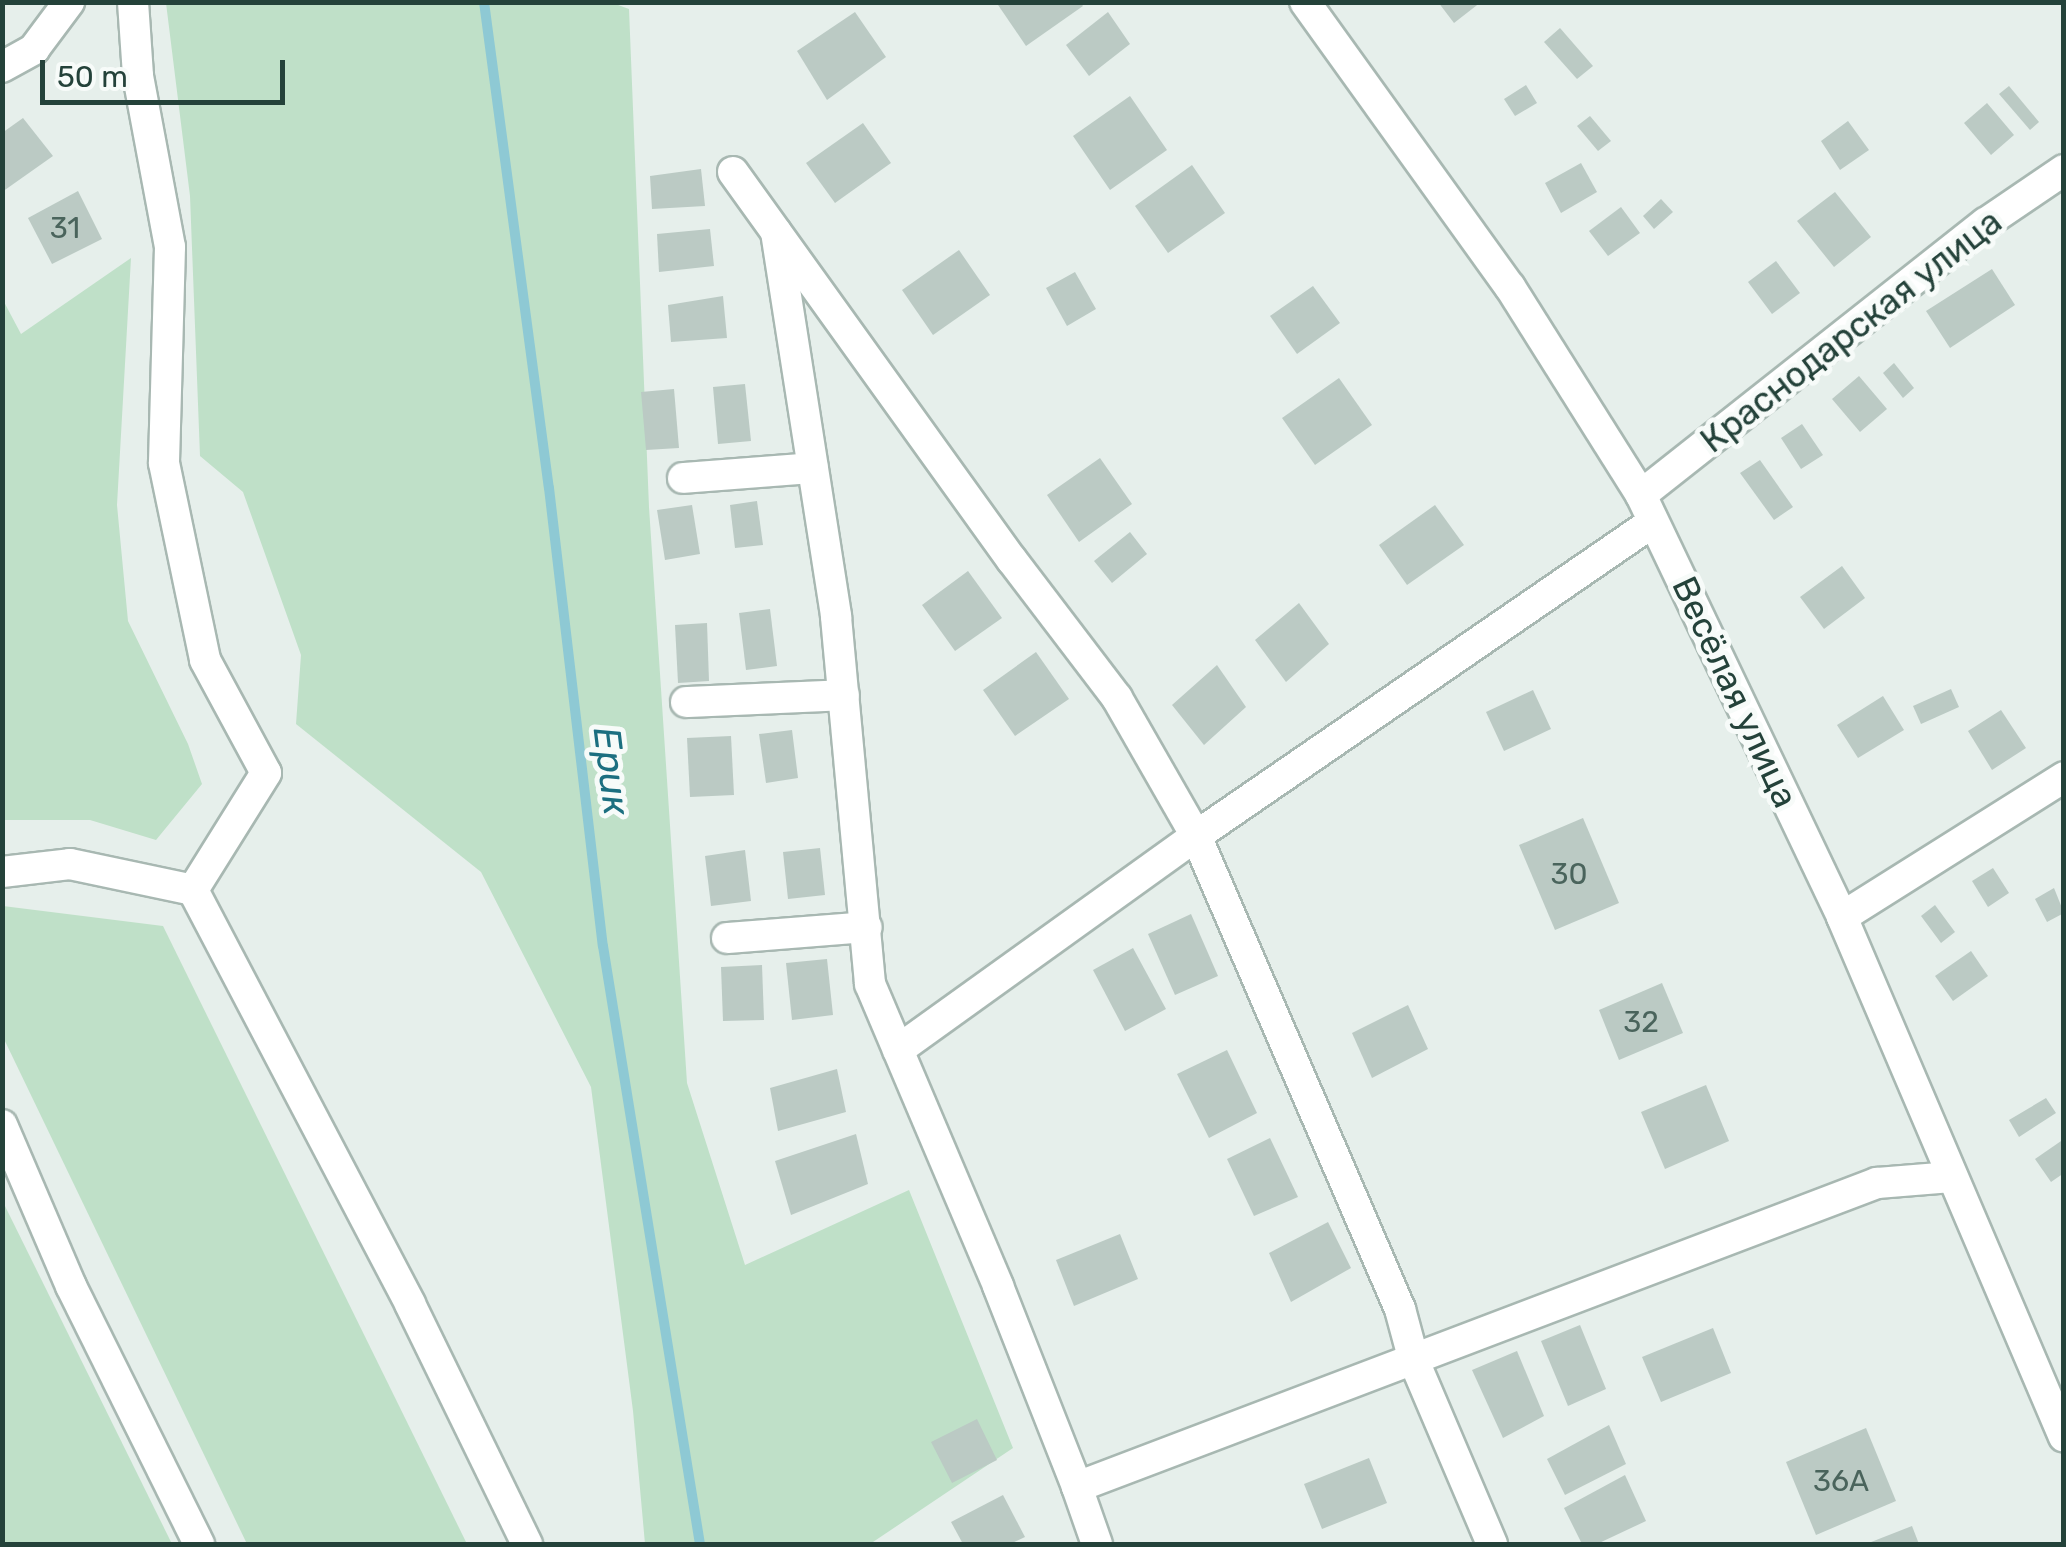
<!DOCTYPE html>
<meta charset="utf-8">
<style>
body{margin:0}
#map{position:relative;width:2066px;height:1547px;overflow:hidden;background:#e6efeb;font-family:Rubik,sans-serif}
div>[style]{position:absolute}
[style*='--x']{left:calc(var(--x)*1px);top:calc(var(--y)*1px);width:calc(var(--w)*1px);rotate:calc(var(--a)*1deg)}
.green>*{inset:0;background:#bfe0c8}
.stream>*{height:10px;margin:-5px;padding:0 5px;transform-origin:5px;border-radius:5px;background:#8ec9d4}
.building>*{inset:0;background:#bbcac4}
.roads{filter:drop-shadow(2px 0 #a8b8b2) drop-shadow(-2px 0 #a8b8b2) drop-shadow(0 2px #a8b8b2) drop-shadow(0 -2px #a8b8b2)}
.minor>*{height:30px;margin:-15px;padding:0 15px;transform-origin:15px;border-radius:15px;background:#fff}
span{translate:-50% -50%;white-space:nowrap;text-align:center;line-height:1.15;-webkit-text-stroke:10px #f7fbf9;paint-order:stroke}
.number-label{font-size:30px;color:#4a645c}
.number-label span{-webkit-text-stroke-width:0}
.street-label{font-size:35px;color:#24423a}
.water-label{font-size:38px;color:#1c6f80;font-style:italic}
.frame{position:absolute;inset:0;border:5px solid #24423a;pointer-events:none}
.scale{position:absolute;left:40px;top:60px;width:245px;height:45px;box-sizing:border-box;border:5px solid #24423a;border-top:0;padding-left:12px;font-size:30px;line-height:35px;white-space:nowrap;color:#24423a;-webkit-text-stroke:8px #f7fbf9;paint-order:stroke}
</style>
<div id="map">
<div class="green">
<i style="clip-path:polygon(610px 2px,629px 9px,649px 507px,687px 1083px,745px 1265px,909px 1190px,1013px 1448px,870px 1544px,645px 1544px,633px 1411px,591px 1087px,481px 872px,296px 724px,301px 655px,243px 492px,200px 456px,190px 196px,166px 3px)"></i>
<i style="clip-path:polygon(131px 258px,117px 505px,128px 621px,188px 744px,202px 784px,156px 840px,90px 820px,2px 820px,3px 300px,21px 334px)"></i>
<i style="clip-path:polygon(3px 906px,163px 926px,467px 1544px,247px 1544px,3px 1037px)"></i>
<i style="clip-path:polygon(3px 1202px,172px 1544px,3px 1544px)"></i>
</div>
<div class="stream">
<i style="--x:484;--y:2;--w:490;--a:82.4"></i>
<i style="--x:549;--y:488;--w:461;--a:83.3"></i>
<i style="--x:603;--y:946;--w:606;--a:80.79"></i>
</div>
<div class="building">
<i style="clip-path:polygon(996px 2px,1080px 2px,1083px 6px,1026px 46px)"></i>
<i style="clip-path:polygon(1438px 2px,1481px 2px,1454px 23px)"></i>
<i style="clip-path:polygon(855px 12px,886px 57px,827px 100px,797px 51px)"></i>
<i style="clip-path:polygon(1108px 12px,1130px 44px,1089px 76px,1066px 45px)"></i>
<i style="clip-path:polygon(1560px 28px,1593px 66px,1577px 79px,1544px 42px)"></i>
<i style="clip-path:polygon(1526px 85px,1537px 103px,1515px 116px,1504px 99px)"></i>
<i style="clip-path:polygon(2009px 86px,2039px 122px,2030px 130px,1999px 94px)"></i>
<i style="clip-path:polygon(1130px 96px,1167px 150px,1110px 190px,1073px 136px)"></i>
<i style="clip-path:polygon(1987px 103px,2014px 135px,1991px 155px,1964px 123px)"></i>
<i style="clip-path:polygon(1590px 116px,1611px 141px,1598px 151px,1577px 126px)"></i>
<i style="clip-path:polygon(23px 118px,53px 156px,2px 192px,2px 133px)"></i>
<i style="clip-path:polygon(1848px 121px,1869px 150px,1840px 170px,1821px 141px)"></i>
<i style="clip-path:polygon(863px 123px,891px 163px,835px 203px,806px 163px)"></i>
<i style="clip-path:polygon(1581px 163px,1597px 192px,1561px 213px,1545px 183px)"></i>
<i style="clip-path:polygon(1192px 165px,1225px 213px,1168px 253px,1135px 206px)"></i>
<i style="clip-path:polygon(701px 169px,705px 206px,652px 209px,650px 176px)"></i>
<i style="clip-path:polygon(78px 191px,102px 239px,52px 264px,28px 218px)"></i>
<i style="clip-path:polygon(1835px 192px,1871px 237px,1834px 267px,1797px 221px)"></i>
<i style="clip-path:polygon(1661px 199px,1673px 212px,1654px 229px,1643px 216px)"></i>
<i style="clip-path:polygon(1621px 207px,1640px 233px,1608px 256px,1589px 231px)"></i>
<i style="clip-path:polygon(710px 229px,714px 266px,659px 272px,657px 234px)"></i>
<i style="clip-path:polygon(959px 250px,990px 295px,933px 335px,902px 290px)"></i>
<i style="clip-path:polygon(1776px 261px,1800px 293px,1772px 314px,1748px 282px)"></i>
<i style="clip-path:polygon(1992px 269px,2015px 305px,1950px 348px,1926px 311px)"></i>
<i style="clip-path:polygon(1075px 272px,1096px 309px,1067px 326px,1046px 288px)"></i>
<i style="clip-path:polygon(1313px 286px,1340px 323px,1297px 354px,1270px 316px)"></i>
<i style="clip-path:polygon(723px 296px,727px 338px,671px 342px,668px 305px)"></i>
<i style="clip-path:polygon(1894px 363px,1914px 388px,1903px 398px,1883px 373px)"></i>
<i style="clip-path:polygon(1859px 376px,1887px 409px,1860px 432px,1832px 399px)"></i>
<i style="clip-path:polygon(1339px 378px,1372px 425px,1315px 465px,1282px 418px)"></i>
<i style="clip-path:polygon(745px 384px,751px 441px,718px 444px,713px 387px)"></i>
<i style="clip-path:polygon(674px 389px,679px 448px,646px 450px,641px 392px)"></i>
<i style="clip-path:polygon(1802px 424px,1823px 455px,1801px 469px,1781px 438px)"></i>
<i style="clip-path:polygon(1100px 458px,1132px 504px,1079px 542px,1047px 495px)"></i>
<i style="clip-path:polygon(1760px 460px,1793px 507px,1774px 520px,1740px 473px)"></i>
<i style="clip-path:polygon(757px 501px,763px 545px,735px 548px,730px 505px)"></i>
<i style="clip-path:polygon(692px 505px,700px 554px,665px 560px,657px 510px)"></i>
<i style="clip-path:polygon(1435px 505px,1464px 545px,1407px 585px,1379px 545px)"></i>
<i style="clip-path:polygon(1130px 532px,1147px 554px,1112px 583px,1094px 561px)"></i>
<i style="clip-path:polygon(1842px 566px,1865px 598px,1824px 629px,1800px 597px)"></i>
<i style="clip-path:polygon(968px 571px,1002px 618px,955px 651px,922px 605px)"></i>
<i style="clip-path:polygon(1299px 603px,1329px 644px,1286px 682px,1255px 640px)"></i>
<i style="clip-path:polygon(770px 609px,777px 666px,746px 670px,739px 613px)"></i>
<i style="clip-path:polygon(707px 623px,709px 681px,678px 683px,675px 625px)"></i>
<i style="clip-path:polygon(1036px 652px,1069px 699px,1015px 736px,983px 690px)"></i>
<i style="clip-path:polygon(1217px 665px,1246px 707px,1204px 745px,1172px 705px)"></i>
<i style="clip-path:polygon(1951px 689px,1959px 707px,1921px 724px,1913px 706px)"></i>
<i style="clip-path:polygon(1533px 690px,1551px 729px,1504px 751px,1486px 712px)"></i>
<i style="clip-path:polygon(1883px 696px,1904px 730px,1858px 758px,1837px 725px)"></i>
<i style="clip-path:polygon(2001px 710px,2026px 748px,1992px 770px,1968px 731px)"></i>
<i style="clip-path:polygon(792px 730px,798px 778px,766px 783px,759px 734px)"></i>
<i style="clip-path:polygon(731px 736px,734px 795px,690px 797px,687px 738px)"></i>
<i style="clip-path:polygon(1583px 818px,1619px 903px,1555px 930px,1519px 845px)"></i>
<i style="clip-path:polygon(820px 848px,825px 895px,788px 899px,783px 852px)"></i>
<i style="clip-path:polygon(745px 850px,751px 901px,711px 906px,705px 856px)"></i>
<i style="clip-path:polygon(1993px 868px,2009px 893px,1988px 907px,1972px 881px)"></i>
<i style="clip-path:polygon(2054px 888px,2064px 913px,2047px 922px,2035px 899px)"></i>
<i style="clip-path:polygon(1935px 905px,1955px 932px,1941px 943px,1921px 916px)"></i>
<i style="clip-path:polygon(1191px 914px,1218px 976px,1175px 995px,1148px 934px)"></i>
<i style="clip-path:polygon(1133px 948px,1166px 1009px,1125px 1031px,1093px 970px)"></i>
<i style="clip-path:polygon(1971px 951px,1988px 976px,1953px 1001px,1935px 976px)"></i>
<i style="clip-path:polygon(827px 959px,833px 1015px,792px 1020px,786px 963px)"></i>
<i style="clip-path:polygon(762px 965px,764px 1020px,723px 1021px,721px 967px)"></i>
<i style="clip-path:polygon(1662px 983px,1683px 1033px,1619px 1060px,1599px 1010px)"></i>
<i style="clip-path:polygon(1408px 1005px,1428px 1049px,1372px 1078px,1352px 1033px)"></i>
<i style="clip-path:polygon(1227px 1050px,1257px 1113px,1209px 1138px,1177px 1074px)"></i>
<i style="clip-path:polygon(837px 1069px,846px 1112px,778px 1131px,770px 1088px)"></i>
<i style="clip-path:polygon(1706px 1085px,1729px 1141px,1665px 1169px,1641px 1112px)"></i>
<i style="clip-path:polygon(2046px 1098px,2056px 1113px,2019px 1137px,2009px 1120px)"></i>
<i style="clip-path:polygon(856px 1134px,868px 1184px,791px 1215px,775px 1161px)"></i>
<i style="clip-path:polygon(1270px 1138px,1298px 1197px,1254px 1216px,1227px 1159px)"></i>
<i style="clip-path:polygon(2064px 1139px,2064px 1173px,2051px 1182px,2035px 1159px)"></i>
<i style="clip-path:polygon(1328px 1222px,1351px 1268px,1291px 1302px,1269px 1253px)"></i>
<i style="clip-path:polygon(1120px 1234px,1138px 1279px,1074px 1306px,1056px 1260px)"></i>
<i style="clip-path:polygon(1580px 1325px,1606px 1389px,1568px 1406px,1541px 1341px)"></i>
<i style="clip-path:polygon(1713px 1328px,1731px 1373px,1661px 1402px,1642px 1357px)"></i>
<i style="clip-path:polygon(1517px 1351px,1544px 1416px,1503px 1438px,1472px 1370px)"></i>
<i style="clip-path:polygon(977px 1419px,997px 1460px,952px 1483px,931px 1442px)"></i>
<i style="clip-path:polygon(1609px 1425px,1626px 1464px,1565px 1495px,1547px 1459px)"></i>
<i style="clip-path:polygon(1866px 1428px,1896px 1501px,1816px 1535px,1786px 1462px)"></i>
<i style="clip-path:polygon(1369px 1458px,1387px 1503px,1322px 1529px,1304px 1484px)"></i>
<i style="clip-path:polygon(1625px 1475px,1646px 1521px,1597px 1544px,1582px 1544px,1564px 1508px)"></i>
<i style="clip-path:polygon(1003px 1495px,1025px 1537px,1010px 1544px,963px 1544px,951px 1522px)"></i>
<i style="clip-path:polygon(1912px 1526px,1919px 1544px,1866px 1544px)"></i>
</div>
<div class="roads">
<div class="minor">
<i style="--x:133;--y:2;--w:74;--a:86.1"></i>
<i style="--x:138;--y:76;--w:174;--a:79.4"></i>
<i style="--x:170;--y:247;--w:216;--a:91.6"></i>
<i style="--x:164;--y:463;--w:201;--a:78.2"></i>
<i style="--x:205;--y:660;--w:128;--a:61.6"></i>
<i style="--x:266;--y:773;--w:138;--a:122"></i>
<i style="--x:1305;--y:2;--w:351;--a:54.3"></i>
<i style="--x:1510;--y:287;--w:246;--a:57.8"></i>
<i style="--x:1641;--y:495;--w:467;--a:64.5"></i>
<i style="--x:1842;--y:917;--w:565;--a:66.88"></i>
<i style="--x:2;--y:67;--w:37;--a:-29"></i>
<i style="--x:34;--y:49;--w:59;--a:-53.3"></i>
<i style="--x:733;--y:172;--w:478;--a:54.3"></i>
<i style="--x:1012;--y:560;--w:173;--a:52.7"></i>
<i style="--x:1117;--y:698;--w:159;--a:60.2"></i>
<i style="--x:1196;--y:836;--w:515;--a:66.67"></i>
<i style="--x:1400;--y:1309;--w:54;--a:74.9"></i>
<i style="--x:1414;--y:1361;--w:199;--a:66.9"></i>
<i style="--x:776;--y:232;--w:390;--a:81.1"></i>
<i style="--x:836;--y:617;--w:369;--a:84.7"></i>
<i style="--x:870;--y:984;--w:328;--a:67"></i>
<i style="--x:998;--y:1286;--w:216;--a:68.5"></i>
<i style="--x:1077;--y:1487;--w:856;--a:-20.81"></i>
<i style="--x:1877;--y:1183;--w:75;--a:-4.6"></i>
<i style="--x:683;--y:478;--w:130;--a:-4.4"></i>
<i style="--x:1641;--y:495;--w:439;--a:-38.3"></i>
<i style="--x:1986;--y:223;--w:94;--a:-34.2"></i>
<i style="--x:686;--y:702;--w:158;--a:-2.5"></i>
<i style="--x:2;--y:872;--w:68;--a:-6.7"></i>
<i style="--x:70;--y:864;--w:126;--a:11.9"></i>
<i style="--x:193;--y:890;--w:467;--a:62.3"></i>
<i style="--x:410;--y:1304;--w:267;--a:64"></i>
<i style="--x:1842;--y:917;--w:262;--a:-32.2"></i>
<i style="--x:727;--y:938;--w:140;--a:-4.5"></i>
<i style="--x:898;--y:1050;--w:367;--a:-35.7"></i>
<i style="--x:1196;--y:836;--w:554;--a:-34.49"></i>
<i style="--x:2;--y:1125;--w:175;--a:66.8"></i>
<i style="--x:71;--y:1286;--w:288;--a:63.6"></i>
<i style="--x:1077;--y:1487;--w:60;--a:70.7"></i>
</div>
</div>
<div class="number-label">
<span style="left:65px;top:228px">31</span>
<span style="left:1569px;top:874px">30</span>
<span style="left:1641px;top:1022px">32</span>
<span style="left:1841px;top:1481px">36А</span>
</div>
<div class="street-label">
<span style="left:1851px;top:331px;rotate:-38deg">Краснодарская улица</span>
<span style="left:1735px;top:692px;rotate:65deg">Весёлая улица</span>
</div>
<div class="water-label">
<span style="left:611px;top:771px;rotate:83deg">Ерик</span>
</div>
<div class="frame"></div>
<div class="scale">50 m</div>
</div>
